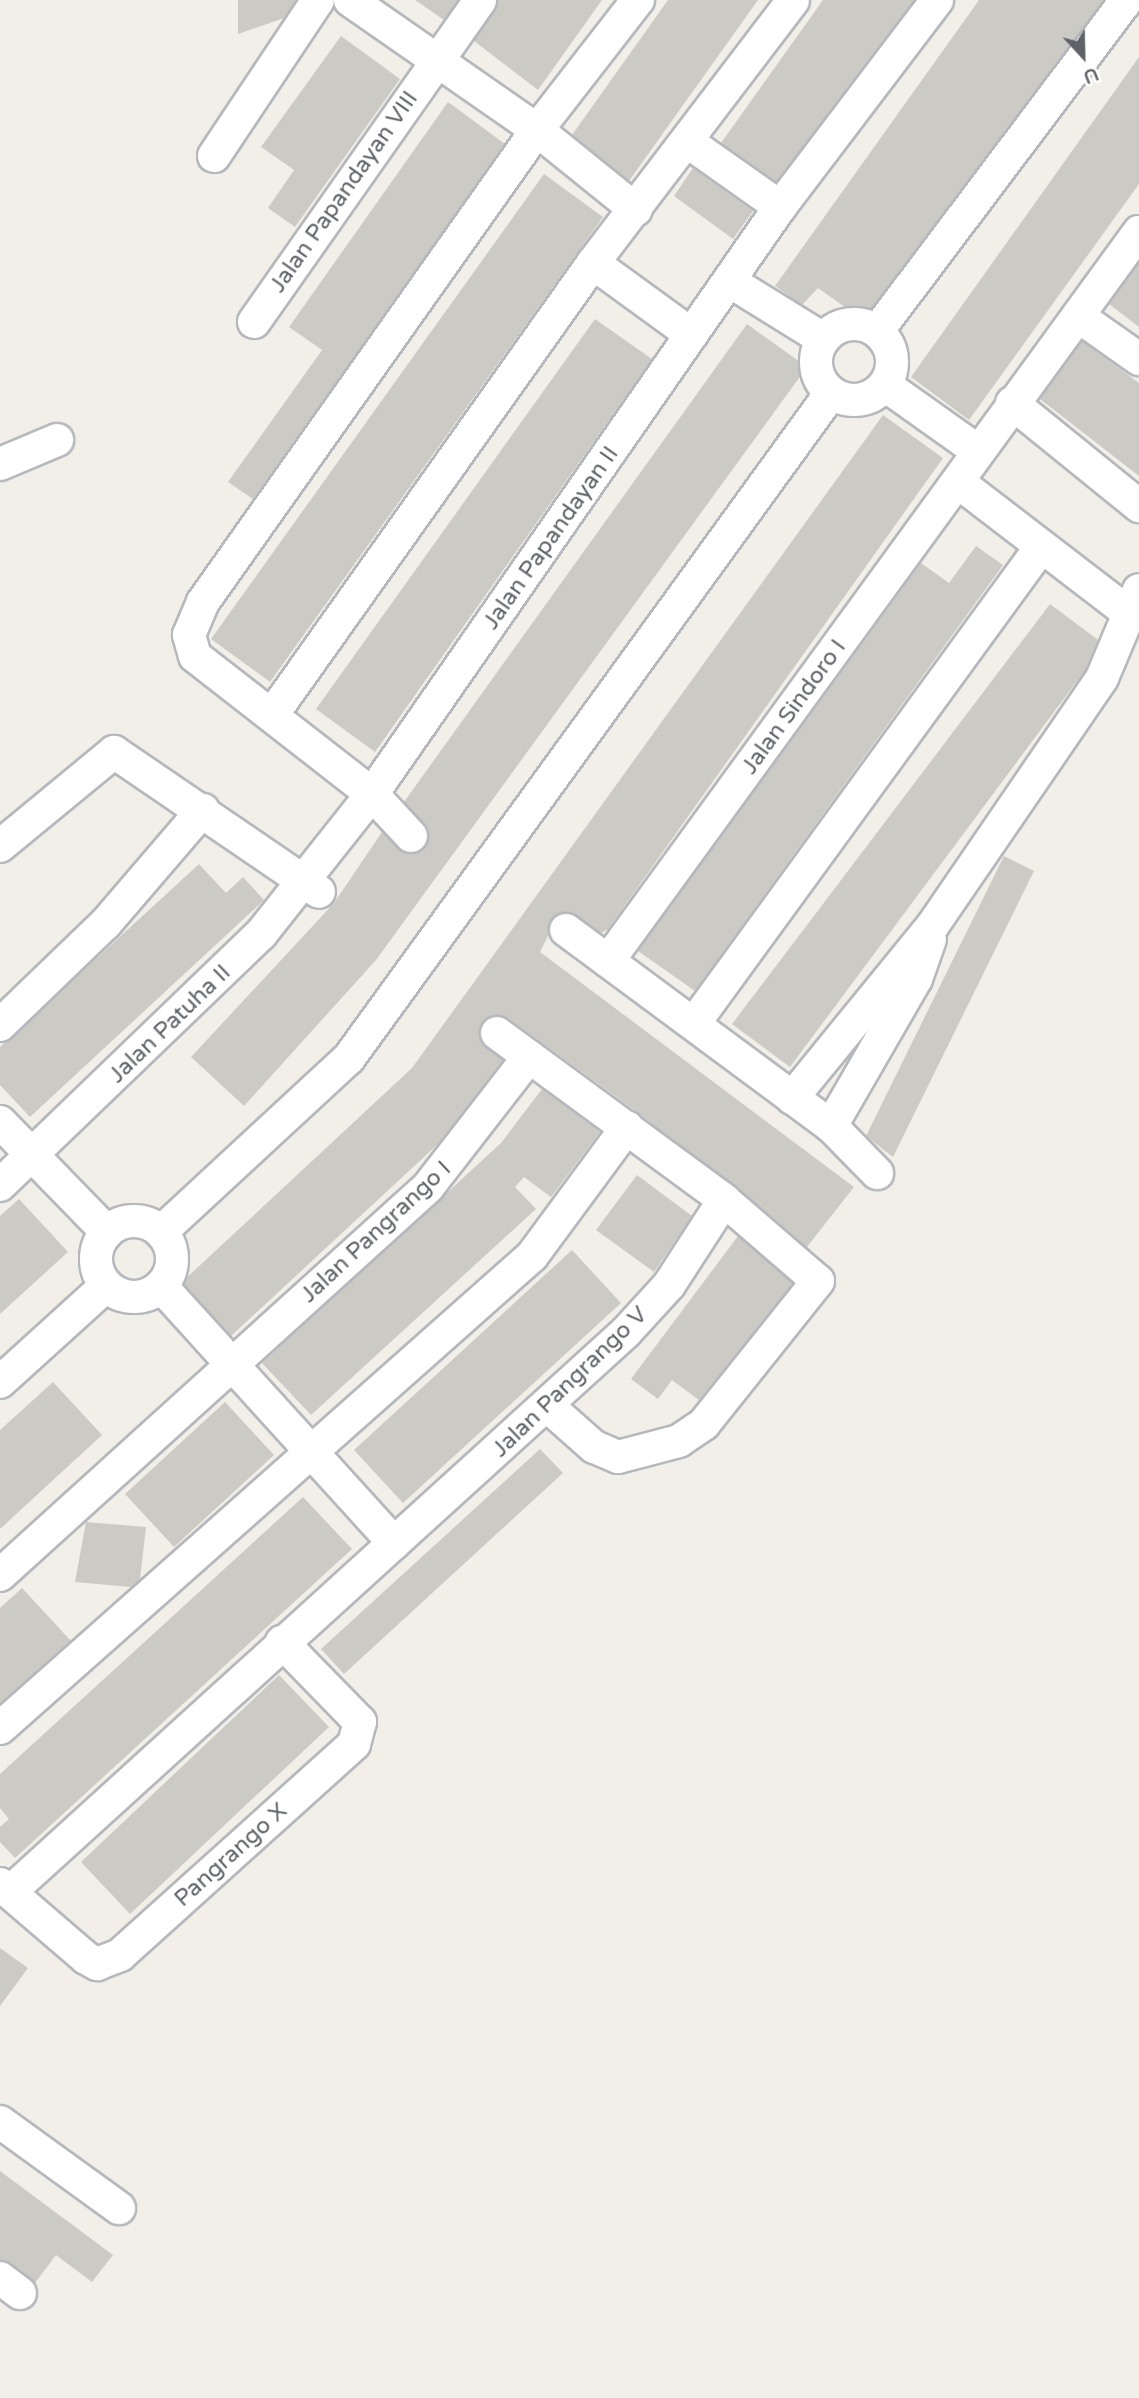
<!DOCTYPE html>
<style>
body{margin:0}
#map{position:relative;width:1139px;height:2398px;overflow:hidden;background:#f1efe8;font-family:"Varela Round",sans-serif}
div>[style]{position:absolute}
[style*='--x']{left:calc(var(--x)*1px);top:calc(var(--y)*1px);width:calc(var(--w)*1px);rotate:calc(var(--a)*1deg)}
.building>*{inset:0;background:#cccac5}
.roads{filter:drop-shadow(2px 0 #b5b8bc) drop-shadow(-2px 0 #b5b8bc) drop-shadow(0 2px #b5b8bc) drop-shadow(0 -2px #b5b8bc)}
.minor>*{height:32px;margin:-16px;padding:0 16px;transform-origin:16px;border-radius:16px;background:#fff}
.minor>.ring{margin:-16px;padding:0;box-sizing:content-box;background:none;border:32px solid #fff;border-radius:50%}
span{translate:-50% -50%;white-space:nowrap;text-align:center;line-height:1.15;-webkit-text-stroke:7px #fff;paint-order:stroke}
.street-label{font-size:23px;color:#5f6368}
.north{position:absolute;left:1048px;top:21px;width:70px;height:70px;-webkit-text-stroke:5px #fff;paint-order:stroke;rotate:158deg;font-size:19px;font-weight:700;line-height:28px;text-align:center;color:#5f6368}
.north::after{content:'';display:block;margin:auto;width:24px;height:32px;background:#5f6368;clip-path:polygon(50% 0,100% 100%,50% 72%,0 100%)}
</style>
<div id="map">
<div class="building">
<i style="clip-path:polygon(238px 0,296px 0,284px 18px,238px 34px)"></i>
<i style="clip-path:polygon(415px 0,458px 0,444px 20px)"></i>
<i style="clip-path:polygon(498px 0,602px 0,538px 90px,474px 41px)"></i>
<i style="clip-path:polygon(668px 0,758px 0,629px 181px,572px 135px)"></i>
<i style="clip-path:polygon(823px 0,914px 0,776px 182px,721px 143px)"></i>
<i style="clip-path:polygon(979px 0,1104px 0,863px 320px,818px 288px,802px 305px,775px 286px)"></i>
<i style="clip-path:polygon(341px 36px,400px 79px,295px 227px,268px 208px,294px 170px,261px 147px)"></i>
<i style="clip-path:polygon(1139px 57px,1139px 184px,969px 420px,911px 377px)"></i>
<i style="clip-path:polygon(448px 102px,505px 144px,253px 499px,228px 482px,322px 350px,289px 327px)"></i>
<i style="clip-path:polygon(693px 168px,753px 211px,733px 239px,674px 196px)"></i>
<i style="clip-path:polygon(544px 174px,603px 217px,270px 682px,211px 639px)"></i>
<i style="clip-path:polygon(1139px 263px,1139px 327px,1109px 304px)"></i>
<i style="clip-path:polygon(595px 319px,652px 359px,375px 752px,316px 709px)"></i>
<i style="clip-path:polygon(747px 324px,807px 367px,376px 960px,244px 1106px,191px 1057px,334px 903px,382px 832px,405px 853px,424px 849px,429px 831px,404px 802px)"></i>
<i style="clip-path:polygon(1082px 341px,1139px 383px,1139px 476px,1040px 399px)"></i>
<i style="clip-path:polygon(883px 415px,943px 458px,608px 929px,601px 933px,576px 915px,559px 913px,540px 952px,854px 1187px,807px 1247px,637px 1112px,508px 1018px,490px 1016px,482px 1023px,480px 1040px,503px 1060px,438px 1144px,231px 1336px,182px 1282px,412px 1068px)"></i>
<i style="clip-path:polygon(976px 546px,1003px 565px,695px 991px,638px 951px,921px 563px,949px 583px)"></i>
<i style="clip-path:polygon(1050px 604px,1098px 640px,1086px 669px,790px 1067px,732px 1024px)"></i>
<i style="clip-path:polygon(1004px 856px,1034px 871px,893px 1157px,866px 1136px)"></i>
<i style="clip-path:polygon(199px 864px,226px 893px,243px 877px,264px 900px,30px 1117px,0 1085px,0 1047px)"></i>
<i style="clip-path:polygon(542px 1089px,600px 1132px,551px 1197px,524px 1177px,515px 1187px,536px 1209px,311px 1415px,262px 1363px,501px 1143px)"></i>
<i style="clip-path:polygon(637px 1175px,692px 1216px,654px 1272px,596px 1230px)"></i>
<i style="clip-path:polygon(19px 1199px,68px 1252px,0 1314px,0 1216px)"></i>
<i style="clip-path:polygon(738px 1236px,793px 1283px,699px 1400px,672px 1380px,658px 1399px,631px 1379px)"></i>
<i style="clip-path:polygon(572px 1250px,621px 1303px,403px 1503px,354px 1450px)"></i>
<i style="clip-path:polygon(53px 1382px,102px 1435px,0 1529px,0 1430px)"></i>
<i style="clip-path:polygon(225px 1402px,274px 1455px,174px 1547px,125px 1494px)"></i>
<i style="clip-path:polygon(540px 1449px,563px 1473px,344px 1674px,321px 1649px)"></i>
<i style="clip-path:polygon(303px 1497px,352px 1549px,15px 1858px,0 1842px,0 1827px,9px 1819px,0 1808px,0 1774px)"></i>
<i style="clip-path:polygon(86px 1522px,146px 1527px,140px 1579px,131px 1587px,75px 1582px)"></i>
<i style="clip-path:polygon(22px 1588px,71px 1641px,0 1703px,0 1608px)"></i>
<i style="clip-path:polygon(279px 1675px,329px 1727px,130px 1914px,81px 1862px)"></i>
<i style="clip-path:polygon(0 1948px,28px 1968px,0 2006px)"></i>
<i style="clip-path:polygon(0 2171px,113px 2255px,92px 2282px,56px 2255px,35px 2283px,0 2260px)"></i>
</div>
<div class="roads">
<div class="minor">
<i style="--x:350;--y:0;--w:228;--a:34.8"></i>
<i style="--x:537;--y:130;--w:127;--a:38.9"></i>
<i style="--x:688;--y:142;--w:113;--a:35.2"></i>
<i style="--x:214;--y:156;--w:187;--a:-56.3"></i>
<i style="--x:593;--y:263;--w:122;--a:36"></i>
<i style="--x:731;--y:282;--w:108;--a:31.8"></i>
<i style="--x:1078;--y:316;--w:75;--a:35.2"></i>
<i style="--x:254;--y:322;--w:393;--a:-54.9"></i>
<i class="ring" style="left:816px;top:324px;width:44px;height:44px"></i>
<i style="--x:878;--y:330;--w:413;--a:-53"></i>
<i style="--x:885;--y:385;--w:114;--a:35.4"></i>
<i style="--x:1012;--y:403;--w:164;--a:39"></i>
<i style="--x:0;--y:464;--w:62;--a:-22.8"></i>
<i style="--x:958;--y:482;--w:210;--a:37.5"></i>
<i style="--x:272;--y:715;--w:554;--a:-54.62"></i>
<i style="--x:593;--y:263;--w:330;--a:-52.7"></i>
<i style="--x:411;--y:836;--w:57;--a:-132.9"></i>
<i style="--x:372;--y:794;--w:224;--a:-142.1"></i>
<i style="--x:195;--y:656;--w:22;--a:-106"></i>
<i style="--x:189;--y:635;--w:36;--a:-67"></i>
<i style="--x:203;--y:602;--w:578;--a:-54.72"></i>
<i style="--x:537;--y:130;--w:165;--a:-52.2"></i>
<i style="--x:0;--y:846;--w:148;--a:-39.5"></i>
<i style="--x:114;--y:752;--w:248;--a:34.3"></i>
<i style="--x:566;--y:930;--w:330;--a:36.5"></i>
<i style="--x:831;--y:1126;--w:66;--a:45.6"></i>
<i style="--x:608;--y:961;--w:902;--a:-53.93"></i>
<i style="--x:695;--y:1022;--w:588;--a:-53.93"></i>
<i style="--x:0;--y:1025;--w:147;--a:-43.9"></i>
<i style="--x:106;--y:923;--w:149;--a:-49.4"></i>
<i style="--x:497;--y:1033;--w:282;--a:36.3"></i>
<i style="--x:724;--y:1200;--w:124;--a:40.8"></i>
<i style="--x:818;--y:1281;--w:183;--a:128.6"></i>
<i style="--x:704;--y:1424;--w:30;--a:146"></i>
<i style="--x:679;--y:1441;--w:63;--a:165.3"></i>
<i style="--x:618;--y:1457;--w:26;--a:-157"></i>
<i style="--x:594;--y:1447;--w:60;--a:-138.4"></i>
<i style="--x:792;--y:1098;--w:223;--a:-50.8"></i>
<i style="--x:933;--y:925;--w:299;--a:-55.6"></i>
<i style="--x:1102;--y:678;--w:95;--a:-67.2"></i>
<i style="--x:0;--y:1122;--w:153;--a:45.8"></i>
<i style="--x:831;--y:1126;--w:170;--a:-60"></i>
<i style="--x:916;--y:979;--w:42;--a:-70.7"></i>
<i style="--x:0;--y:1185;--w:362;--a:-43.9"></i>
<i style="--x:261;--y:934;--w:179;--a:-51.6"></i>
<i style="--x:372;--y:794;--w:715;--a:-55.2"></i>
<i style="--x:780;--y:207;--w:260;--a:-52.8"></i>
<i class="ring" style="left:96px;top:1221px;width:44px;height:44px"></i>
<i style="--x:161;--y:1232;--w:256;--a:-42.8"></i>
<i style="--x:349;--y:1058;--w:821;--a:-54.06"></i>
<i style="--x:161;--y:1286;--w:347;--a:47.8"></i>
<i style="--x:0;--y:1382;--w:143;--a:-42.2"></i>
<i style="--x:0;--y:1575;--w:578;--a:-42.19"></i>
<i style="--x:428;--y:1187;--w:165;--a:-52.2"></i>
<i style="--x:0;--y:1728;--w:711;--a:-41.58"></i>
<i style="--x:532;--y:1256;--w:160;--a:-53.6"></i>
<i style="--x:0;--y:1884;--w:113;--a:40.7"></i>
<i style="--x:86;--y:1958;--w:13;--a:29"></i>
<i style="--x:97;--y:1964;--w:25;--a:-21"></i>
<i style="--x:120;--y:1955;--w:315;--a:-42"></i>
<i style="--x:354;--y:1744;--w:23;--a:-75"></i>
<i style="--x:360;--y:1722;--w:112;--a:-134.3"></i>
<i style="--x:10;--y:1892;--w:832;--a:-42.27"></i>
<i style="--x:626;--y:1332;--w:64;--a:-47.5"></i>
<i style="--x:669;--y:1285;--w:101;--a:-57.1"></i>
<i style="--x:0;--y:2122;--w:147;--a:35.9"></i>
<i style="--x:0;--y:2278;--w:25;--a:37"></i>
</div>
</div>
<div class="street-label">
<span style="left:344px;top:192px;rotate:-55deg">Jalan Papandayan VIII</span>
<span style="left:551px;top:538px;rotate:-55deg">Jalan Papandayan II</span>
<span style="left:794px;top:707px;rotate:-54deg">Jalan Sindoro I</span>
<span style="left:170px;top:1024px;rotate:-44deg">Jalan Patuha II</span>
<span style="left:376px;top:1232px;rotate:-43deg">Jalan Pangrango I</span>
<span style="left:570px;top:1382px;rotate:-44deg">Jalan Pangrango V</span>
<span style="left:231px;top:1855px;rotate:-42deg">Pangrango X</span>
</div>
<div class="north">U</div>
</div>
